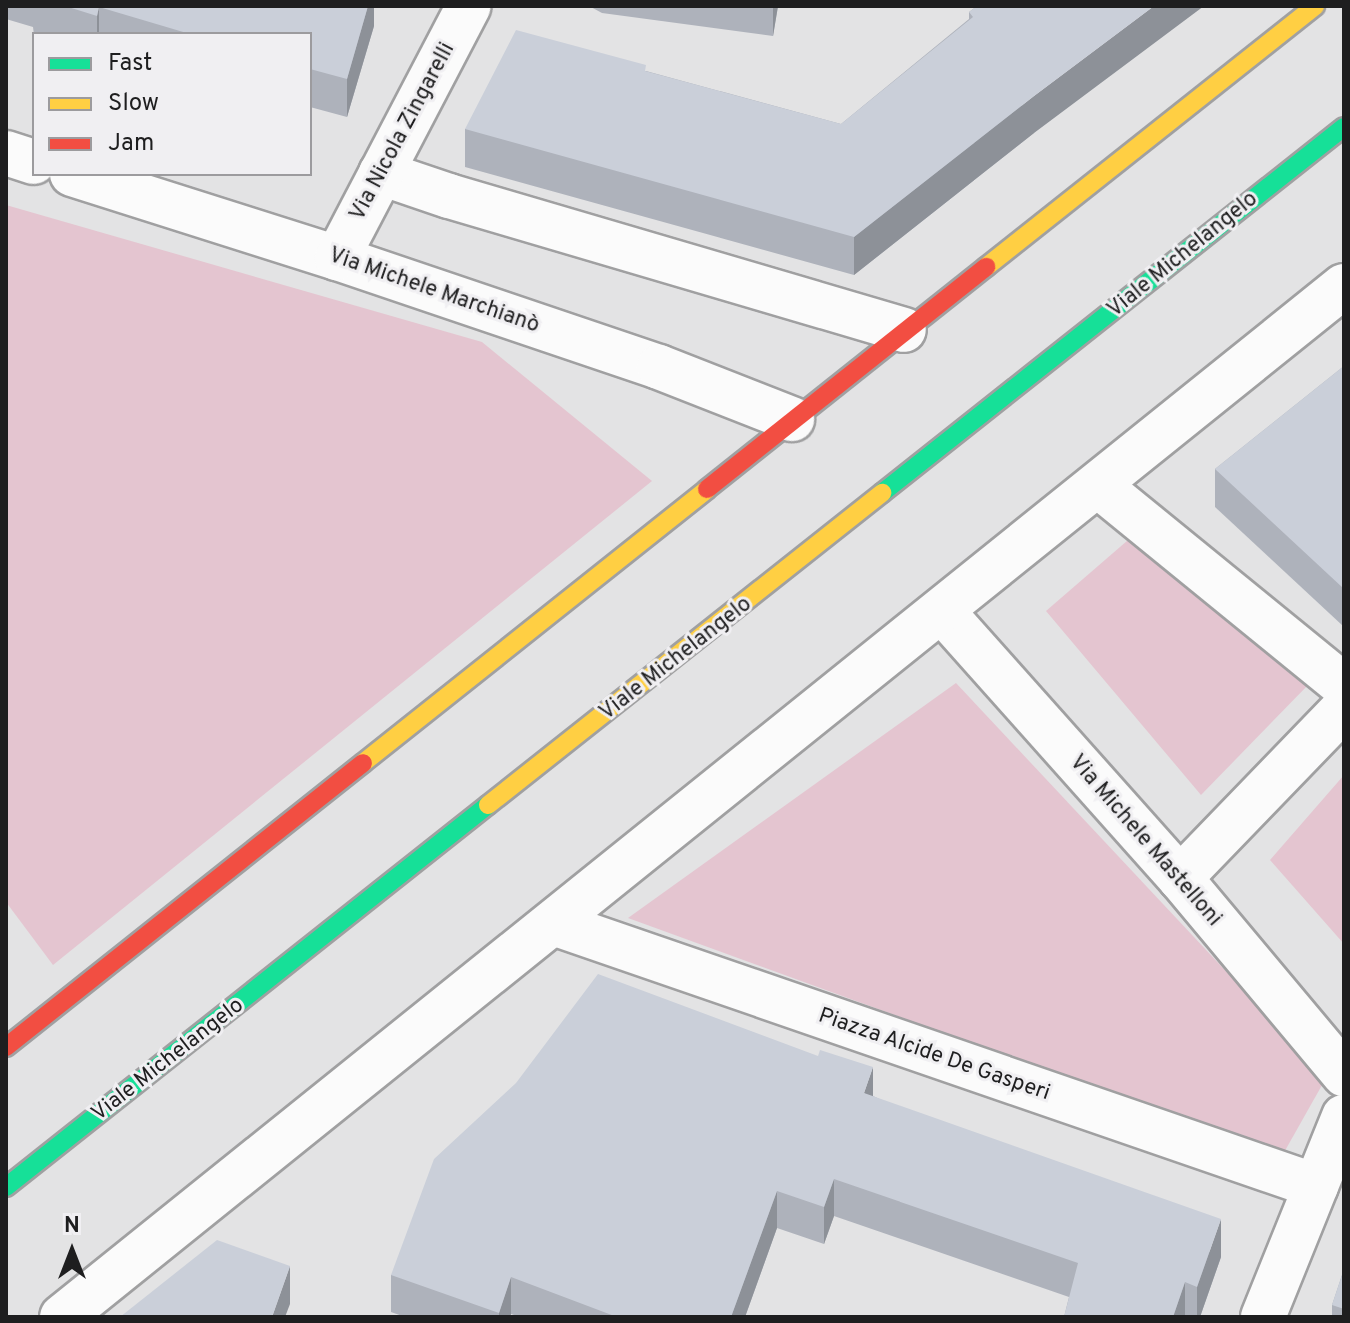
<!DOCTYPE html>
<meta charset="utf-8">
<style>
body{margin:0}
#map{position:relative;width:1350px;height:1323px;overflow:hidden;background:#e3e3e4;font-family:Overpass,sans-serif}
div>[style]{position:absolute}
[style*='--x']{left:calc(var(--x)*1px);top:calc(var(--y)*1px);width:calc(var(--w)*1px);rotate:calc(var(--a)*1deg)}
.green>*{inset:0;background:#e4c5d0}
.roads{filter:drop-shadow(2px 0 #a0a0a1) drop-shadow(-2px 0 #a0a0a1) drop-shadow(0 2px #a0a0a1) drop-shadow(0 -2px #a0a0a1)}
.street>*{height:44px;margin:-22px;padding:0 22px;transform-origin:22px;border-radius:22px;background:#fbfbfb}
.fast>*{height:18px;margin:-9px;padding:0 9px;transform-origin:9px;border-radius:9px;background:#16e098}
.slow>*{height:18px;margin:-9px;padding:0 9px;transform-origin:9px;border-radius:9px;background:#ffcf43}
.jam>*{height:18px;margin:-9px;padding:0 9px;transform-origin:9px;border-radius:9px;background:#f24e42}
.wall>*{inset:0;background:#aeb2bb}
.shaded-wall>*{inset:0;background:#8d9198}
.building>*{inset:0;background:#cacfd9}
span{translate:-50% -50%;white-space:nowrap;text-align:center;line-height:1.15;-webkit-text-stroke:6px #f0eff2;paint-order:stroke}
.street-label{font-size:22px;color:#1e1e1f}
.frame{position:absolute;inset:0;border:8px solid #1e1e1f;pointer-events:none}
.legend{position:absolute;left:32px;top:32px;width:280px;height:144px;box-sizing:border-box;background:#f0eff2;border:2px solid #9c9b9e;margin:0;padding:10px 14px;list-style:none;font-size:24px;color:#1e1e1f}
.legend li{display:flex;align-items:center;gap:16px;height:40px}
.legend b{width:40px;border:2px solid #9c9b9e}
.north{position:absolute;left:32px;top:1211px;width:80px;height:80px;-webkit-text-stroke:6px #f0eff2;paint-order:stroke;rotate:0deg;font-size:22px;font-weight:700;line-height:32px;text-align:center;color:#1e1e1f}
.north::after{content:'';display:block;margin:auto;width:28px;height:36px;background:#1e1e1f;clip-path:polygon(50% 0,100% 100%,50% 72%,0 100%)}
</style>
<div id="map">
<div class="green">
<i style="clip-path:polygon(6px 205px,482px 342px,652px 481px,53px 965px,6px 902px)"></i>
<i style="clip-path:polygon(1135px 534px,1310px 683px,1201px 795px,1046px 611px)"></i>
<i style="clip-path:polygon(956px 683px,1326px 1078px,1282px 1156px,628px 918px)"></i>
<i style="clip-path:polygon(1344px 775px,1344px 944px,1270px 860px)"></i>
</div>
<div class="roads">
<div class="street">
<i style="--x:6;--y:153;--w:29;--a:18"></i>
<i style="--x:381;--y:173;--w:72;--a:18.7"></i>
<i style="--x:449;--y:196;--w:474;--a:16.4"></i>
<i style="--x:72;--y:174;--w:278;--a:17.6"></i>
<i style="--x:337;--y:258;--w:340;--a:18.7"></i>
<i style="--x:659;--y:367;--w:143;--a:21.4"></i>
<i style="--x:337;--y:258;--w:284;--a:-62.4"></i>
<i style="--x:1099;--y:486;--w:316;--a:39.2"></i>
<i style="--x:942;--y:611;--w:358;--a:48.3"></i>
<i style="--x:1180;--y:878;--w:256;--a:50.1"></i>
<i style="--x:1180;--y:878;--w:236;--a:-46"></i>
<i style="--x:553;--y:923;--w:807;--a:19.02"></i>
<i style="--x:62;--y:1317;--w:1645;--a:-38.81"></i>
<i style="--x:1263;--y:1317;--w:216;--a:-68"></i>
</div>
<div class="fast">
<i style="--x:882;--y:493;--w:589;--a:-38.39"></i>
<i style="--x:6;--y:1187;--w:615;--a:-38.4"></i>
</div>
<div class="slow">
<i style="--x:986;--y:267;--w:420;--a:-38.4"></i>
<i style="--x:363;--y:763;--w:440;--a:-38.5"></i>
<i style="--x:488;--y:805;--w:503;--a:-38.37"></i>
</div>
<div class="jam">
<i style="--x:707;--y:489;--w:357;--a:-38.5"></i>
<i style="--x:6;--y:1047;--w:456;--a:-38.5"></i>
</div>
</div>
<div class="wall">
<i style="clip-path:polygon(6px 6px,374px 6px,374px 26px,347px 117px,310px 107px,310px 34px,34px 35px,33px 27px,6px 19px)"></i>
<i style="clip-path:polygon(589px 6px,778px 6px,773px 36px,602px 13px)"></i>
<i style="clip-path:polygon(977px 6px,1034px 133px,854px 275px,465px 167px,465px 129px,646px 71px,841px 124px,969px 19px,969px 12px)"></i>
<i style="clip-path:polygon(1344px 366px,1343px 626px,1215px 507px,1215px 469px)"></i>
<i style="clip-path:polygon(873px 1096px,1221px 1257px,1200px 1317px,1064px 1317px,1069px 1297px,834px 1216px,824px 1244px,777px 1228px,745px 1317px,520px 1317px,511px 1314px,510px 1317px,405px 1317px,391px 1312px,391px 1275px)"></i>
<i style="clip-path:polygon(1344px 1269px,1344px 1317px,1332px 1317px,1332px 1305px)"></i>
</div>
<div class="shaded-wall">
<i style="clip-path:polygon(368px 6px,374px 6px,374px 26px,347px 117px,347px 79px)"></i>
<i style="clip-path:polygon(773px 6px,778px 6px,773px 36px)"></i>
<i style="clip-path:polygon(1154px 6px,1204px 6px,1034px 133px,854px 275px,854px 237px,1034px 96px)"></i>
<i style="clip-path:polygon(99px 7px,99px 34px,97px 34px,97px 16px)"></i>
<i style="clip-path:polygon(1344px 587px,1344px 625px,1343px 626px,1343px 588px)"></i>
<i style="clip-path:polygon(873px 1067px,873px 1104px,864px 1093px)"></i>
<i style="clip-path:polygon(834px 1179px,834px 1216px,824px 1244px,824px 1207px)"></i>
<i style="clip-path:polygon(777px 1191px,777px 1228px,745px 1317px,731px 1317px)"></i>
<i style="clip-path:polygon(1221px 1219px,1221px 1257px,1200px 1317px,1197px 1317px,1197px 1287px)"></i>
<i style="clip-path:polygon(290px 1266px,290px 1304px,285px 1317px,272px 1317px)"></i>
<i style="clip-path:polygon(511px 1277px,511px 1314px,510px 1317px,499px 1317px,499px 1313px)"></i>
<i style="clip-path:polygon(1185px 1282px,1185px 1317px,1173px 1317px)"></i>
</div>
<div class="building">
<i style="clip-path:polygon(65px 6px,368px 6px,347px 79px,310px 69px,310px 34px,190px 34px,99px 7px,97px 16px)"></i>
<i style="clip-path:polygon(977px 6px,1154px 6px,1034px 96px,854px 237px,465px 129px,516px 30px,646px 65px,645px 71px,841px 124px,973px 17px,969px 12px)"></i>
<i style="clip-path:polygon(1344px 366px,1344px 587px,1343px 588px,1215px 469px)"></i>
<i style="clip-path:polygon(598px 974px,818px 1056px,820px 1050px,873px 1067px,864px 1093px,1221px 1219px,1197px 1287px,1185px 1282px,1173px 1317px,1064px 1317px,1078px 1263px,834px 1179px,824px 1207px,777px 1191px,731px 1317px,617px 1317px,511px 1277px,499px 1313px,391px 1275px,434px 1159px,516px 1083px)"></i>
<i style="clip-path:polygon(217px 1240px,290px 1266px,272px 1317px,120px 1317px)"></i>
<i style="clip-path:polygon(1344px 1269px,1344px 1309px,1332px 1305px)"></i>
</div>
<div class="street-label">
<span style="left:403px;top:132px;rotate:-62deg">Via Nicola Zingarelli</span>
<span style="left:1183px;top:255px;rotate:-39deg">Viale Michelangelo</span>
<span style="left:434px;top:291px;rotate:19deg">Via Michele Marchianò</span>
<span style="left:676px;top:659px;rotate:-38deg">Viale Michelangelo</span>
<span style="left:1145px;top:841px;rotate:49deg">Via Michele Mastelloni</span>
<span style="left:934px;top:1055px;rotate:19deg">Piazza Alcide De Gasperi</span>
<span style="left:168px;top:1060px;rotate:-38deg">Viale Michelangelo</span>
</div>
<div class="frame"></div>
<ul class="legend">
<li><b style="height:10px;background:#16e098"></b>Fast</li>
<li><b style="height:10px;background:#ffcf43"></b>Slow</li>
<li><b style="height:10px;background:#f24e42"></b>Jam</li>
</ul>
<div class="north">N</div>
</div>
